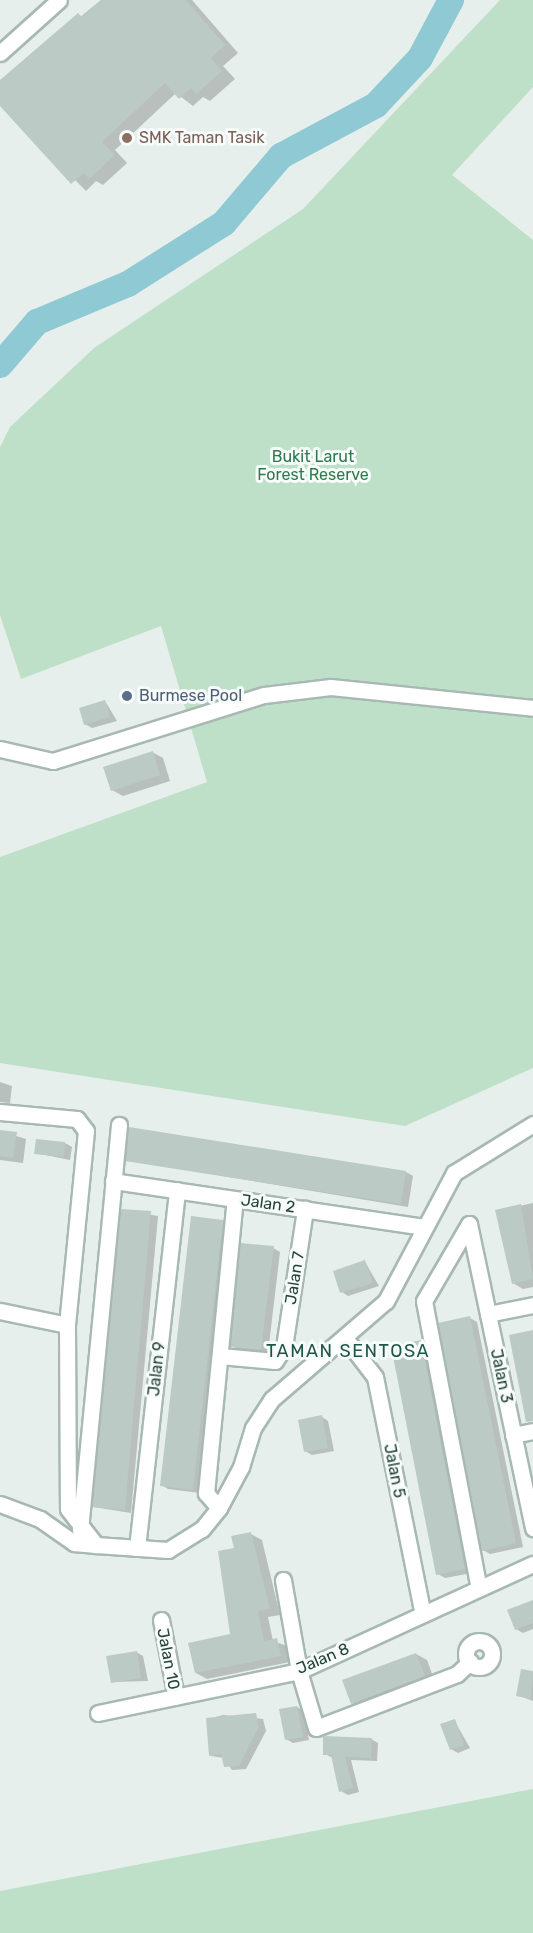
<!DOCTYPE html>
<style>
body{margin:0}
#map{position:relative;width:533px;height:1933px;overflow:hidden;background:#e6efeb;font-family:Rubik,sans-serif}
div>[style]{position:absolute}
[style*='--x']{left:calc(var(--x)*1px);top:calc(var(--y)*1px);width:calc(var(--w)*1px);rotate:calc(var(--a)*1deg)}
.green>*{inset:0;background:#bfe0c8}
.shadow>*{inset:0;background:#0003}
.river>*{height:26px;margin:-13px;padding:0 13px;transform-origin:13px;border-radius:13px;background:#8ec9d4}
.building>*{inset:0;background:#bbcac4}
.roads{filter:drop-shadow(2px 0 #a8b8b2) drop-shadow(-2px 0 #a8b8b2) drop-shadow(0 2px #a8b8b2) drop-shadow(0 -2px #a8b8b2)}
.minor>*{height:15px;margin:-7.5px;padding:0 7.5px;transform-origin:7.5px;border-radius:7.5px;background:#fff}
.minor>.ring{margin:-7.5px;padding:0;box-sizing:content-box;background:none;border:15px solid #fff;border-radius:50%}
.dots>*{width:16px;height:16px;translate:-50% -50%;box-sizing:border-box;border:3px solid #f7fbf9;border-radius:50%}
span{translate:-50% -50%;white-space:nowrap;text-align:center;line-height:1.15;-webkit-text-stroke:6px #f7fbf9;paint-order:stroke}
.education-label{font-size:16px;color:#785e54}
.left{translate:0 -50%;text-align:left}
.park-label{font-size:16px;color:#2d7a4b}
.service-label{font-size:16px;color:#4e5e75}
.street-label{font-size:16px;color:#24423a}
.neighbourhood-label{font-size:18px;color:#1f5548;letter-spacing:1.5px}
</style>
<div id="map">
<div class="green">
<i style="clip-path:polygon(500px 0,533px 0,533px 87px,452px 175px,533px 240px,533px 1068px,405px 1126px,0 1063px,0 857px,207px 782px,161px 626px,21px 679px,0 615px,0 447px,10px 427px,94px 348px,303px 209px)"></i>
<i style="clip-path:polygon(533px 1789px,533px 1933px,0 1933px,0 1891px)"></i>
</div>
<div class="shadow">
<i style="clip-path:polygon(101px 0,192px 0,238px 53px,223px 66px,235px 79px,210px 101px,203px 97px,193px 106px,176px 93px,115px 150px,127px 163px,103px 185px,96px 181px,86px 191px,0 104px,0 83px)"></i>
<i style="clip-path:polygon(105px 701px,117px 721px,92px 728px,85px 724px)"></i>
<i style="clip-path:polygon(152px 752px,163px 758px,170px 781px,123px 796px,112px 790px)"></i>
<i style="clip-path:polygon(0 1082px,12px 1086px,10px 1103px,0 1102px)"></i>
<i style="clip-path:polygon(0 1131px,26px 1139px,23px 1163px,0 1160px)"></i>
<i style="clip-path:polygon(65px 1143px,72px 1147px,70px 1160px,36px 1153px)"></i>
<i style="clip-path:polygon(127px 1160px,406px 1172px,413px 1176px,408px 1207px)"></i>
<i style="clip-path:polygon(533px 1203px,533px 1287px,523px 1289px,513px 1283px,497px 1211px)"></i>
<i style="clip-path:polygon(122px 1210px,158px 1216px,131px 1513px,94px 1507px)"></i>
<i style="clip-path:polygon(223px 1221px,230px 1225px,200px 1493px,168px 1489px,162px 1485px)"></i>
<i style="clip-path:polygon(273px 1248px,280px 1252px,268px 1353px,239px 1350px,232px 1346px)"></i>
<i style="clip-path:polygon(365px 1262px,379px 1286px,348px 1296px,342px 1292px)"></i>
<i style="clip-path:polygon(470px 1318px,477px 1322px,523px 1547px,490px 1554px,483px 1550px)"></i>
<i style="clip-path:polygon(421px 1341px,428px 1345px,472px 1573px,445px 1578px,438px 1574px)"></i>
<i style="clip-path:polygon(322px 1417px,328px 1421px,334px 1451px,312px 1455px,305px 1451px)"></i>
<i style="clip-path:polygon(251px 1534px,262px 1540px,280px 1615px,268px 1617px,273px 1641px,287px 1646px,290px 1662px,207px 1679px,196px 1673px,231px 1635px,235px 1549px)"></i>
<i style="clip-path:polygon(533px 1601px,533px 1629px,523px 1633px,516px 1629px)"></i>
<i style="clip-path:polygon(136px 1652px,143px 1656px,148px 1681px,112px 1682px)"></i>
<i style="clip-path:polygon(416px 1654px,427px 1660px,435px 1682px,363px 1709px,352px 1703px)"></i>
<i style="clip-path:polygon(522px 1670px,533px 1672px,533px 1701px,517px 1695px)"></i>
<i style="clip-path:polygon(297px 1707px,304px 1711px,309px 1740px,293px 1743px,286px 1739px)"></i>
<i style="clip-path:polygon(223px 1715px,263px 1719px,266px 1731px,246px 1769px,232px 1770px,224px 1758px,211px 1756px,208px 1719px)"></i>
<i style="clip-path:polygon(454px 1720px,470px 1748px,458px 1753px,451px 1749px)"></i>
<i style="clip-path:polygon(371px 1739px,378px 1743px,377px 1761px,351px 1760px,359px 1792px,348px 1795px,341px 1791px,333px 1758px,325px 1754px)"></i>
</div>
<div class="river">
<i style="--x:0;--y:365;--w:57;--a:-49.3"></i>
<i style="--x:37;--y:322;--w:99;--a:-22.7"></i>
<i style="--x:128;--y:284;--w:114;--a:-32.4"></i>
<i style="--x:224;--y:223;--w:88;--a:-49.6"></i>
<i style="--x:281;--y:156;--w:108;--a:-28.2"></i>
<i style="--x:376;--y:105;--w:64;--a:-46.9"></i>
<i style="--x:420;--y:58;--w:66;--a:-61.9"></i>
</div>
<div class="building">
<i style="clip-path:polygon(102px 0,186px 0,225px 45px,211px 58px,222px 71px,196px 94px,191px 88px,179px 99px,165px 83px,102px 142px,115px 155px,89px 179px,84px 173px,71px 184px,0 106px,0 80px,78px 13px,82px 17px)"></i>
<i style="clip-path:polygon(105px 700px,110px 717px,84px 725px,79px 708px)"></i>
<i style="clip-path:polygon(153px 751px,160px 775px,111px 791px,103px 767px)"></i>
<i style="clip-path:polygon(129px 1127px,406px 1171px,401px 1204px,125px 1161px)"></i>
<i style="clip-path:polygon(0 1130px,17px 1132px,13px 1158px,0 1156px)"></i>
<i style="clip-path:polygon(36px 1139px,65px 1142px,64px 1157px,34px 1154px)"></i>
<i style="clip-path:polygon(521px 1204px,533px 1279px,512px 1284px,495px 1210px)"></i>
<i style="clip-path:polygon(121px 1209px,151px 1211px,125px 1510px,92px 1507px)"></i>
<i style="clip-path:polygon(191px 1216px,223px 1220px,193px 1490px,160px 1486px)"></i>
<i style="clip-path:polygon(240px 1243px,274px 1246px,261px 1350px,230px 1347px)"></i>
<i style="clip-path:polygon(365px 1260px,373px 1283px,340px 1293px,333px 1271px)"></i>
<i style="clip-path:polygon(470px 1316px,516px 1543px,482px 1551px,438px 1323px)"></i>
<i style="clip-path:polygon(533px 1330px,533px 1421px,526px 1422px,509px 1335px)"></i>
<i style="clip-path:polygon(421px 1340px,465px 1569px,436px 1575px,391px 1346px)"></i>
<i style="clip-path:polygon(322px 1415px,328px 1448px,304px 1452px,298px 1420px)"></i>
<i style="clip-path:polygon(251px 1532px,270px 1609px,258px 1611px,264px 1641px,277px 1638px,281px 1656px,195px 1673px,188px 1643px,230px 1634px,218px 1551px,234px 1548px,231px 1536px)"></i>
<i style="clip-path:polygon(533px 1600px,533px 1623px,515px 1630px,507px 1610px)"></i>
<i style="clip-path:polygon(137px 1651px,141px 1678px,111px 1683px,106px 1656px)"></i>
<i style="clip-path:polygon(416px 1653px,425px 1676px,351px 1704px,342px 1680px)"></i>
<i style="clip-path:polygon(521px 1669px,533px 1671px,531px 1699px,516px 1696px)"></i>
<i style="clip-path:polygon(297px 1706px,303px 1737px,285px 1740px,279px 1709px)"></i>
<i style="clip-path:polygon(256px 1713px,259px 1727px,239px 1766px,224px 1767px,221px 1754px,209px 1756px,206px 1718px)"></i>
<i style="clip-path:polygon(455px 1719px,464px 1745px,450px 1750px,440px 1724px)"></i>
<i style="clip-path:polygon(323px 1736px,372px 1738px,371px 1758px,345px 1757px,353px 1788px,339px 1792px,331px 1755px,323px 1755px)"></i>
</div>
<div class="roads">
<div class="minor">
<i style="--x:0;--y:53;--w:79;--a:-41.9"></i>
<i style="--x:0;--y:749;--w:54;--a:12.8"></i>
<i style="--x:53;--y:761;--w:221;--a:-17.4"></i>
<i style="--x:264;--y:695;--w:67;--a:-6.8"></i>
<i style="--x:331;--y:687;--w:203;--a:5.9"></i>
<i style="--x:0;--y:1112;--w:77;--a:5.2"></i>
<i style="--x:77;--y:1119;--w:15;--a:53"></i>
<i style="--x:86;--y:1131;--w:195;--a:95.6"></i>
<i style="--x:67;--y:1325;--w:184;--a:89.7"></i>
<i style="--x:68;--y:1509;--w:46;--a:52.1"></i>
<i style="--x:96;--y:1545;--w:72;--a:4"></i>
<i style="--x:168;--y:1550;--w:40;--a:-32"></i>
<i style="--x:202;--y:1529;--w:27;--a:-51"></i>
<i style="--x:219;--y:1508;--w:47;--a:-61.8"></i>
<i style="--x:241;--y:1467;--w:41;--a:-72.9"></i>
<i style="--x:253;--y:1428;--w:35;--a:-57"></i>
<i style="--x:272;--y:1399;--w:150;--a:-40.7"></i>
<i style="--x:386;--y:1301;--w:145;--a:-62"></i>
<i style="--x:454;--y:1173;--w:93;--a:-31.8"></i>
<i style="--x:113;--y:1181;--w:314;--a:8.4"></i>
<i style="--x:469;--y:1224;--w:89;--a:120.3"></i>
<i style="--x:424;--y:1301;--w:292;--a:79.2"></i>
<i style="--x:469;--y:1224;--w:311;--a:78.1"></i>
<i style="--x:0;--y:1311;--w:68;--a:11.8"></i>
<i style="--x:488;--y:1314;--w:46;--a:-11.3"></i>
<i style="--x:345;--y:1338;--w:49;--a:52.4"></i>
<i style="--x:375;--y:1377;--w:242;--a:78.6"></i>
<i style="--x:220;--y:1356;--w:55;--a:5.2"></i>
<i style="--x:275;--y:1361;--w:17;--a:-57"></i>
<i style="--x:284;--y:1347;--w:140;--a:-81.3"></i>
<i style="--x:513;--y:1435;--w:20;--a:-11"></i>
<i style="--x:0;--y:1504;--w:43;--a:20.6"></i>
<i style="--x:40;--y:1519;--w:42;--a:35.2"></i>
<i style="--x:74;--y:1543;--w:22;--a:5"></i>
<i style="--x:219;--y:1508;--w:20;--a:-131"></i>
<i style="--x:206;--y:1493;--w:295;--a:-84.4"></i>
<i style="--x:80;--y:1530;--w:407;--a:-84.5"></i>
<i style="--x:137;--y:1548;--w:360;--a:-83.6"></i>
<i style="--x:283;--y:1580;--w:92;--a:80"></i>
<i style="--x:299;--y:1671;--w:59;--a:73.4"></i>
<i style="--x:316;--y:1728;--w:151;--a:-21"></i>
<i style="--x:457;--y:1674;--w:18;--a:-43"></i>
<i style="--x:161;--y:1620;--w:78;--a:79"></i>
<i class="ring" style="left:466px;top:1641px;width:11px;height:11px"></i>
<i style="--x:98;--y:1713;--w:205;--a:-11.8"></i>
<i style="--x:299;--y:1671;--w:257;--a:-24.6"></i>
</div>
</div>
<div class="dots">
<i style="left:127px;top:138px;background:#8d6e63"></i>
<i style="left:127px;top:696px;background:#5c6f8a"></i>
</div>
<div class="education-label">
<span class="left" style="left:139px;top:138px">SMK Taman Tasik</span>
</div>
<div class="park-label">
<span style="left:313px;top:466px">Bukit Larut<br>Forest Reserve</span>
</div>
<div class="service-label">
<span class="left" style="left:139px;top:696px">Burmese Pool</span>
</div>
<div class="street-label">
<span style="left:268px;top:1204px;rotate:8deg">Jalan 2</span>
<span style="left:295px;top:1278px;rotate:-81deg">Jalan 7</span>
<span style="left:157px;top:1369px;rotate:-84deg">Jalan 9</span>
<span style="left:501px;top:1376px;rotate:78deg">Jalan 3</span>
<span style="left:394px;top:1471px;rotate:79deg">Jalan 5</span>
<span style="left:168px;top:1659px;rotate:79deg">Jalan 10</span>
<span style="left:323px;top:1659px;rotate:-23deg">Jalan 8</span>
</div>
<div class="neighbourhood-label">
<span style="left:348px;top:1351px">TAMAN SENTOSA</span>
</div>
</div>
